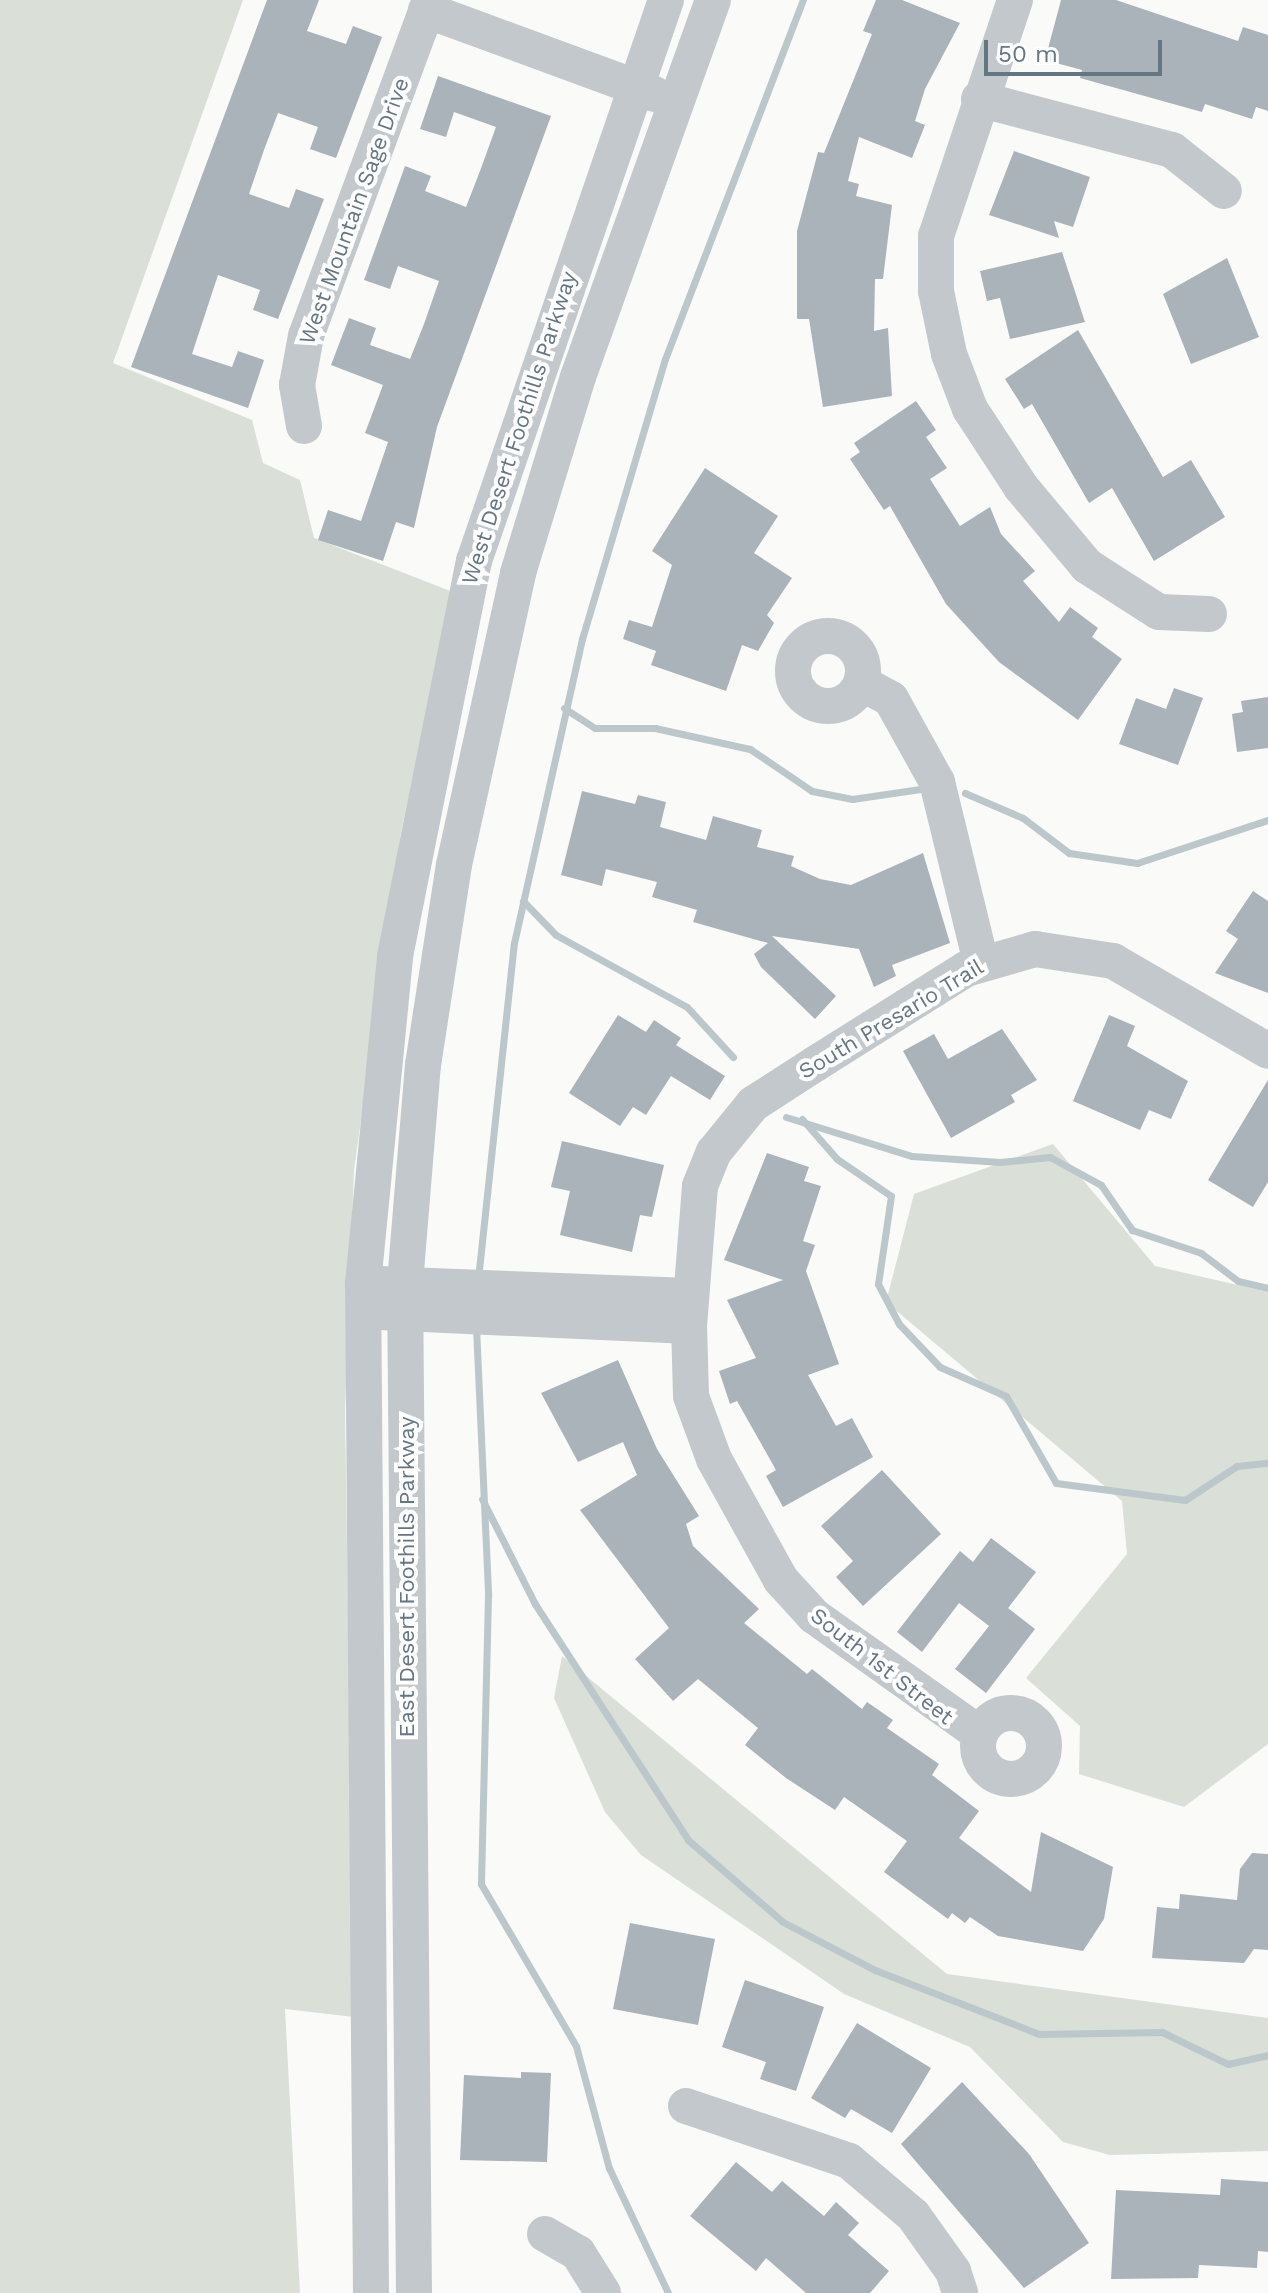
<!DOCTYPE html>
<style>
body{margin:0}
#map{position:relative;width:1268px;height:2293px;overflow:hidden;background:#fafaf8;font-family:"Work Sans",sans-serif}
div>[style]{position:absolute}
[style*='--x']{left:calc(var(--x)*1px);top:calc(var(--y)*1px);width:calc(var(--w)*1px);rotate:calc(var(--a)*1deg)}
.green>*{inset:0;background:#dadfd7}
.stream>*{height:7px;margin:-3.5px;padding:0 3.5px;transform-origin:3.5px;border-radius:3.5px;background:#bbc7cb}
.building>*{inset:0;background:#aab3b9}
.minor>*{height:36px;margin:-18px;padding:0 18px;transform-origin:18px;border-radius:18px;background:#c3c8cc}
.minor>.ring{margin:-18px;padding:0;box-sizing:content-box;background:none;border:36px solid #c3c8cc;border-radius:50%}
span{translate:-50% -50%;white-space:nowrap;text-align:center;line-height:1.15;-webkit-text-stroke:8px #fff;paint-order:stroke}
.street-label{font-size:22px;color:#657683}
.scale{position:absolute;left:984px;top:40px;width:178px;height:36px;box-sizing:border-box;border:4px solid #657683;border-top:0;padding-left:10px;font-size:24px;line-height:28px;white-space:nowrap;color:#657683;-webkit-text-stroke:6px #fff;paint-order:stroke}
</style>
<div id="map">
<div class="green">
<i style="clip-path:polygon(0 0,243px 0,113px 363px,252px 420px,263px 463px,300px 480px,314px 538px,453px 592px,401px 832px,354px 1170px,345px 1411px,354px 2017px,285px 2009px,300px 2293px,0 2293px)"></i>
<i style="clip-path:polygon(1053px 1144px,1155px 1266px,1268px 1292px,1268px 1744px,1184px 1807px,1079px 1774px,1080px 1726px,1026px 1678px,1127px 1554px,1122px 1501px,886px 1302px,914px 1194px)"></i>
<i style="clip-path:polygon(562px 1656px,947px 1974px,1268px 2018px,1268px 2151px,1110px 2155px,1063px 2142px,970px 2047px,844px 1994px,641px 1855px,605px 1812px,554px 1698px)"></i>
</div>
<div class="stream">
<i style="--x:564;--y:708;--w:37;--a:33"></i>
<i style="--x:595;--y:728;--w:60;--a:0"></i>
<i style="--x:655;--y:728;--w:97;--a:12.5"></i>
<i style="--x:750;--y:749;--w:75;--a:34.1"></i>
<i style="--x:812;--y:791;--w:41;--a:11.3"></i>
<i style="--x:852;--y:799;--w:69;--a:-8.4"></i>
<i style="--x:965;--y:793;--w:63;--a:23.3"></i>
<i style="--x:1023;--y:818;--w:58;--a:37.3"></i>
<i style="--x:1069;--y:853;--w:69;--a:8.4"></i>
<i style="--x:1137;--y:863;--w:138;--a:-18.2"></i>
<i style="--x:523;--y:901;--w:47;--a:45.9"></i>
<i style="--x:556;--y:935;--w:149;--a:28.8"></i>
<i style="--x:687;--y:1007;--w:68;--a:47.4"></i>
<i style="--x:786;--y:1117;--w:132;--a:17.2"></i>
<i style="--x:912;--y:1156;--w:88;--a:3.9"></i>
<i style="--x:1000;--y:1162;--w:50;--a:-5.7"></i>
<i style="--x:1050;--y:1157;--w:58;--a:28.8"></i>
<i style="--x:1101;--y:1185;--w:55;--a:55.4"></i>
<i style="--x:1132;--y:1230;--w:73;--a:18.4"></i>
<i style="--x:1201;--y:1253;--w:46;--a:37.1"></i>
<i style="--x:1238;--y:1281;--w:31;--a:13"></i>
<i style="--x:802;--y:1119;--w:53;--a:48.8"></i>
<i style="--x:837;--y:1159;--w:65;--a:34.4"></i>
<i style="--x:891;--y:1196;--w:89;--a:98.4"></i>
<i style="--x:878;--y:1284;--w:45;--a:62.3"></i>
<i style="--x:899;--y:1324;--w:59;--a:46.4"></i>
<i style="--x:940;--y:1367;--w:72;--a:23.7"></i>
<i style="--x:1006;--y:1396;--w:100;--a:60.1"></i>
<i style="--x:1056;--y:1483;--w:130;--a:7.5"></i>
<i style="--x:1185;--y:1500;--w:62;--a:-33.2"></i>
<i style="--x:1237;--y:1466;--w:31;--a:-6"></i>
<i style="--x:478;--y:1279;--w:338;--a:-83.9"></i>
<i style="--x:514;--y:943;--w:312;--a:-77.4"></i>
<i style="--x:582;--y:639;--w:292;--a:-73.5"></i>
<i style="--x:665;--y:359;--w:385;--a:-69"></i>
<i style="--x:476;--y:1327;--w:269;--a:87.4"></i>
<i style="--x:488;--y:1596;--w:288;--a:91.4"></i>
<i style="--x:481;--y:1884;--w:188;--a:59.6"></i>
<i style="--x:576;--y:2046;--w:126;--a:74.9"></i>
<i style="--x:609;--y:2168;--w:138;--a:64.7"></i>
<i style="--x:482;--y:1499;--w:118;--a:63.2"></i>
<i style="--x:535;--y:1604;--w:281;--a:57"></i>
<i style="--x:688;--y:1840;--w:125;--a:40.8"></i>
<i style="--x:783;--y:1922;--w:104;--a:27.6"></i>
<i style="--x:875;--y:1970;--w:176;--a:21.3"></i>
<i style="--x:1039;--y:2034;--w:123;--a:-0.9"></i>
<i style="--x:1162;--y:2032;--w:73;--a:25.9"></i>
<i style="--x:1228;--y:2064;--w:41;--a:-12.7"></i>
</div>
<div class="building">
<i style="clip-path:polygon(267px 0,319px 0,307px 31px,346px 44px,353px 26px,382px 37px,336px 158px,310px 149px,318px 127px,278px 113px,264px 150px,249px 194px,289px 208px,296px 189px,324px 199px,278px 319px,253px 310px,260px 290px,218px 275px,192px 354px,232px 367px,238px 351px,264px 360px,248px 408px,131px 367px)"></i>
<i style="clip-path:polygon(876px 0,902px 0,960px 23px,925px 89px,915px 121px,925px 125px,912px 158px,859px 137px,848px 181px,859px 184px,856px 196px,892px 205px,883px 279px,875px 279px,874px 331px,888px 328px,892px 396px,823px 407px,809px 319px,797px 319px,797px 231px,818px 152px,824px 153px,872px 34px,863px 31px)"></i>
<i style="clip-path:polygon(1061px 0,1116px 0,1238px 41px,1243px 27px,1268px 35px,1268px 111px,1256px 107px,1252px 119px,1205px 104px,1202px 112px,1080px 78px,1082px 70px,1045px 60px)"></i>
<i style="clip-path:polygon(438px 76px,551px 116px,437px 427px,414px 528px,396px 522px,383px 561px,318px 540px,328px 510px,361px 521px,388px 442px,365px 433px,383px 385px,331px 365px,349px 318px,376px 328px,370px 345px,410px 359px,424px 324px,439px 281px,398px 266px,390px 289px,364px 280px,405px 166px,431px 176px,425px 191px,466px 207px,480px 171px,496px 127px,454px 112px,446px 137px,420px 129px)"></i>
<i style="clip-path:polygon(1014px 151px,1090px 177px,1073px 227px,1054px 221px,1059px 238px,989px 215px)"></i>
<i style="clip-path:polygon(1062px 252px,1085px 322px,1010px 339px,1000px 298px,987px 301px,980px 271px)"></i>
<i style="clip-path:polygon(1227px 258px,1259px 337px,1191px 364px,1163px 294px)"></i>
<i style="clip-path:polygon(1078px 330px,1163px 477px,1191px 460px,1225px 517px,1154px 561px,1112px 488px,1089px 503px,1032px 404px,1024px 409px,1005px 379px)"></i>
<i style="clip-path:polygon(916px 401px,936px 430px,926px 437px,947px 468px,930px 479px,960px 526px,990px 507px,1001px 534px,1035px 571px,1023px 581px,1059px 622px,1070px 607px,1098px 628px,1092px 637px,1122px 659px,1078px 720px,999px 662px,946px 604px,890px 506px,884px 510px,850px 459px,860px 452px,854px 443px)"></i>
<i style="clip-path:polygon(705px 468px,778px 516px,754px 553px,792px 578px,767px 615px,774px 623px,758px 651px,742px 645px,726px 691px,651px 665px,656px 651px,623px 639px,629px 620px,652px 627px,672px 565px,652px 551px)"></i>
<i style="clip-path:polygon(1174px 688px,1203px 698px,1178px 765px,1119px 744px,1136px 698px,1166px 709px)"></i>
<i style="clip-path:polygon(1268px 697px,1268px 748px,1237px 752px,1232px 714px,1243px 712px,1241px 701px)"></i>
<i style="clip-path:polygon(582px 791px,635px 804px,638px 795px,666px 802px,660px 827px,706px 840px,713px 816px,762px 830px,757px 847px,794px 856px,791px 866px,820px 879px,851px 885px,923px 853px,950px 943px,892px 965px,896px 976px,874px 987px,859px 949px,772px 936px,836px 996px,815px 1019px,761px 967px,754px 954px,768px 943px,693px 922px,697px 910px,652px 897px,657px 882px,606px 869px,602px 886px,561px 875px)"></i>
<i style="clip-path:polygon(1253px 891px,1268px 901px,1268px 993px,1215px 973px,1238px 939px,1226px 931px)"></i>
<i style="clip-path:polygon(618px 1015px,646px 1032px,654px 1020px,681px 1038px,676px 1045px,725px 1076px,710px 1100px,671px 1076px,646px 1115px,633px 1107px,620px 1126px,569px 1093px)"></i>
<i style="clip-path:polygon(1109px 1015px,1135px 1026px,1127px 1046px,1188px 1081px,1171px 1119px,1149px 1110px,1140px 1130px,1073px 1101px)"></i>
<i style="clip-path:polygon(1002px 1029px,1037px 1080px,1011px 1095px,1015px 1102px,951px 1138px,903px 1051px,934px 1034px,948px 1059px)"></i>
<i style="clip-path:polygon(1268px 1080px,1268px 1182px,1253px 1207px,1208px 1180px)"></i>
<i style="clip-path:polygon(562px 1141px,664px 1165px,652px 1217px,640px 1215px,632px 1252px,560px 1235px,570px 1191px,551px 1187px)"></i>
<i style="clip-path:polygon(767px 1153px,809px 1167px,804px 1181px,821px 1186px,803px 1241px,815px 1245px,806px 1271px,839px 1364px,808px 1375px,836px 1426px,852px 1418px,873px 1457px,783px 1507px,766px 1476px,776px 1470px,737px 1401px,730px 1404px,719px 1371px,756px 1358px,727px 1300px,783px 1280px,724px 1260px)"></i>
<i style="clip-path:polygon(618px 1360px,657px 1449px,699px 1516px,686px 1524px,693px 1546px,759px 1609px,744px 1623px,807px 1674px,812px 1669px,862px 1709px,867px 1702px,893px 1720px,887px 1728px,939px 1764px,932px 1775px,979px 1811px,959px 1838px,1031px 1892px,1041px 1832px,1113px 1867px,1104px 1919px,1083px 1951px,998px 1936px,970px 1917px,965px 1923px,952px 1913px,948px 1919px,884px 1872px,907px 1841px,844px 1797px,835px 1810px,786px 1778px,745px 1745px,758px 1728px,698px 1679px,673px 1701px,635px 1659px,669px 1628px,580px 1510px,637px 1475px,623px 1442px,578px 1462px,541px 1393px)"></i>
<i style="clip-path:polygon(882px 1470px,941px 1534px,863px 1606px,836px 1577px,853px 1561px,821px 1526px)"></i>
<i style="clip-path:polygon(991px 1538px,1036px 1572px,1008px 1608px,1035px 1629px,986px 1693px,955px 1669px,989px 1626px,959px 1603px,922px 1652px,897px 1632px,960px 1551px,973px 1562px)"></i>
<i style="clip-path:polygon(1252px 1853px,1268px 1854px,1268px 1950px,1254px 1949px,1244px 1963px,1152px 1958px,1157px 1907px,1179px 1909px,1180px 1894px,1237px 1900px,1240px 1869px)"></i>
<i style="clip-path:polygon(630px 1923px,715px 1939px,698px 2025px,613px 2009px)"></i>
<i style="clip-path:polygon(745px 1980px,824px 2007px,796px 2091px,760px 2079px,766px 2062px,722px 2047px)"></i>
<i style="clip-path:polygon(857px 2023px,931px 2068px,892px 2133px,851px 2109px,845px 2118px,811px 2098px)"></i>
<i style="clip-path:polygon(521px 2072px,551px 2073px,547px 2162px,460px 2160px,464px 2075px,521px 2078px)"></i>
<i style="clip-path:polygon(962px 2082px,1029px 2154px,1089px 2243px,1024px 2288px,901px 2144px)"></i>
<i style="clip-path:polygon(736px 2162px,772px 2192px,782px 2181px,824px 2216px,836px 2202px,859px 2223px,848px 2235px,889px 2271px,870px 2293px,806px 2293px,766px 2258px,756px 2271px,690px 2216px)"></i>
<i style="clip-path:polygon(1221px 2179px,1268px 2182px,1268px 2252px,1258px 2251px,1257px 2268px,1199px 2265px,1198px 2278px,1111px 2279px,1116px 2190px,1220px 2195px)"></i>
</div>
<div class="minor">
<i style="--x:1015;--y:0;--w:249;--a:108.5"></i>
<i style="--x:936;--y:236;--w:55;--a:90"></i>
<i style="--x:936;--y:291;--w:64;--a:78.3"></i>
<i style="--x:949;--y:354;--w:59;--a:69.1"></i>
<i style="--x:970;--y:409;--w:93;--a:56.8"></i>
<i style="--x:1021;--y:487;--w:103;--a:50.1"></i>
<i style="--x:1087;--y:566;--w:85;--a:32.6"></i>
<i style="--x:1159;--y:612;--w:50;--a:2.3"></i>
<i style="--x:426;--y:10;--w:243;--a:20.2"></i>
<i style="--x:979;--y:99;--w:200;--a:14.8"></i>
<i style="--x:1172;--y:150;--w:66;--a:38.3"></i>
<i style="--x:304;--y:426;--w:42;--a:-99.7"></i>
<i style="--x:297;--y:385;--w:50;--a:-79.6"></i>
<i style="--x:306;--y:336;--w:358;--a:-69.7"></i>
<i class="ring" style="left:793px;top:636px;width:34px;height:34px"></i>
<i style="--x:861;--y:683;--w:34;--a:28"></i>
<i style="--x:891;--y:699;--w:95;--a:61"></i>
<i style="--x:937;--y:782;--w:185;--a:76.3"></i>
<i style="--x:380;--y:1284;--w:310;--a:2.2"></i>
<i style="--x:380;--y:1312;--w:309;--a:2.6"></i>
<i class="ring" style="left:978px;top:1713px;width:30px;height:30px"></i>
<i style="--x:980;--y:1734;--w:204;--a:-144.6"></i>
<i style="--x:814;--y:1616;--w:49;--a:-132.5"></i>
<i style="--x:781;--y:1580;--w:138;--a:-119"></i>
<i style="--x:714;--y:1459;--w:67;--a:-110.1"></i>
<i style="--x:691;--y:1396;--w:70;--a:-91.6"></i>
<i style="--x:689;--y:1326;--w:140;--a:-85.5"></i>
<i style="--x:700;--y:1186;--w:37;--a:-68"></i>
<i style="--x:714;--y:1152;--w:62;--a:-50.9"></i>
<i style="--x:753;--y:1104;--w:74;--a:-32.8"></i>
<i style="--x:815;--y:1064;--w:178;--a:-32.2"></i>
<i style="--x:966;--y:969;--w:72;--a:-16.2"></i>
<i style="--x:1035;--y:949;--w:79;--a:8.7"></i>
<i style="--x:1113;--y:961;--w:179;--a:30.1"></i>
<i style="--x:686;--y:2106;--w:172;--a:18.6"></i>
<i style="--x:849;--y:2161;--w:84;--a:40.2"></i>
<i style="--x:913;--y:2215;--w:69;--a:54.5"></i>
<i style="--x:953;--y:2271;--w:23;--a:72"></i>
<i style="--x:545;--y:2234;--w:38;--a:30"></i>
<i style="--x:578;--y:2253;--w:47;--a:58"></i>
<i style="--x:371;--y:2293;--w:1009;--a:-90.45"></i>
<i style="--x:363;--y:1284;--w:330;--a:-84.4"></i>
<i style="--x:395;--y:956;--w:403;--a:-78.7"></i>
<i style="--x:474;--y:561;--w:593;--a:-71.11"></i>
<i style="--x:414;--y:2293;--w:1010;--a:-90.51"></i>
<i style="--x:405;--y:1283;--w:219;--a:-85.3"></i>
<i style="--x:423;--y:1065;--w:202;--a:-81.2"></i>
<i style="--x:454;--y:865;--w:299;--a:-77.6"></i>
<i style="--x:518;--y:573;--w:205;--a:-73"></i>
<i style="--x:578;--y:377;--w:400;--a:-70.3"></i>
</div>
<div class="street-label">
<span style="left:354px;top:211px;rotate:-70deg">West Mountain Sage Drive</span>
<span style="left:519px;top:428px;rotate:-72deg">West Desert Foothills Parkway</span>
<span style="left:891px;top:1019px;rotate:-31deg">South Presario Trail</span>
<span style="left:407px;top:1577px;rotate:-90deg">East Desert Foothills Parkway</span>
<span style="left:882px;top:1666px;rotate:38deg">South 1st Street</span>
</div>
<div class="scale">50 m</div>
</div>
